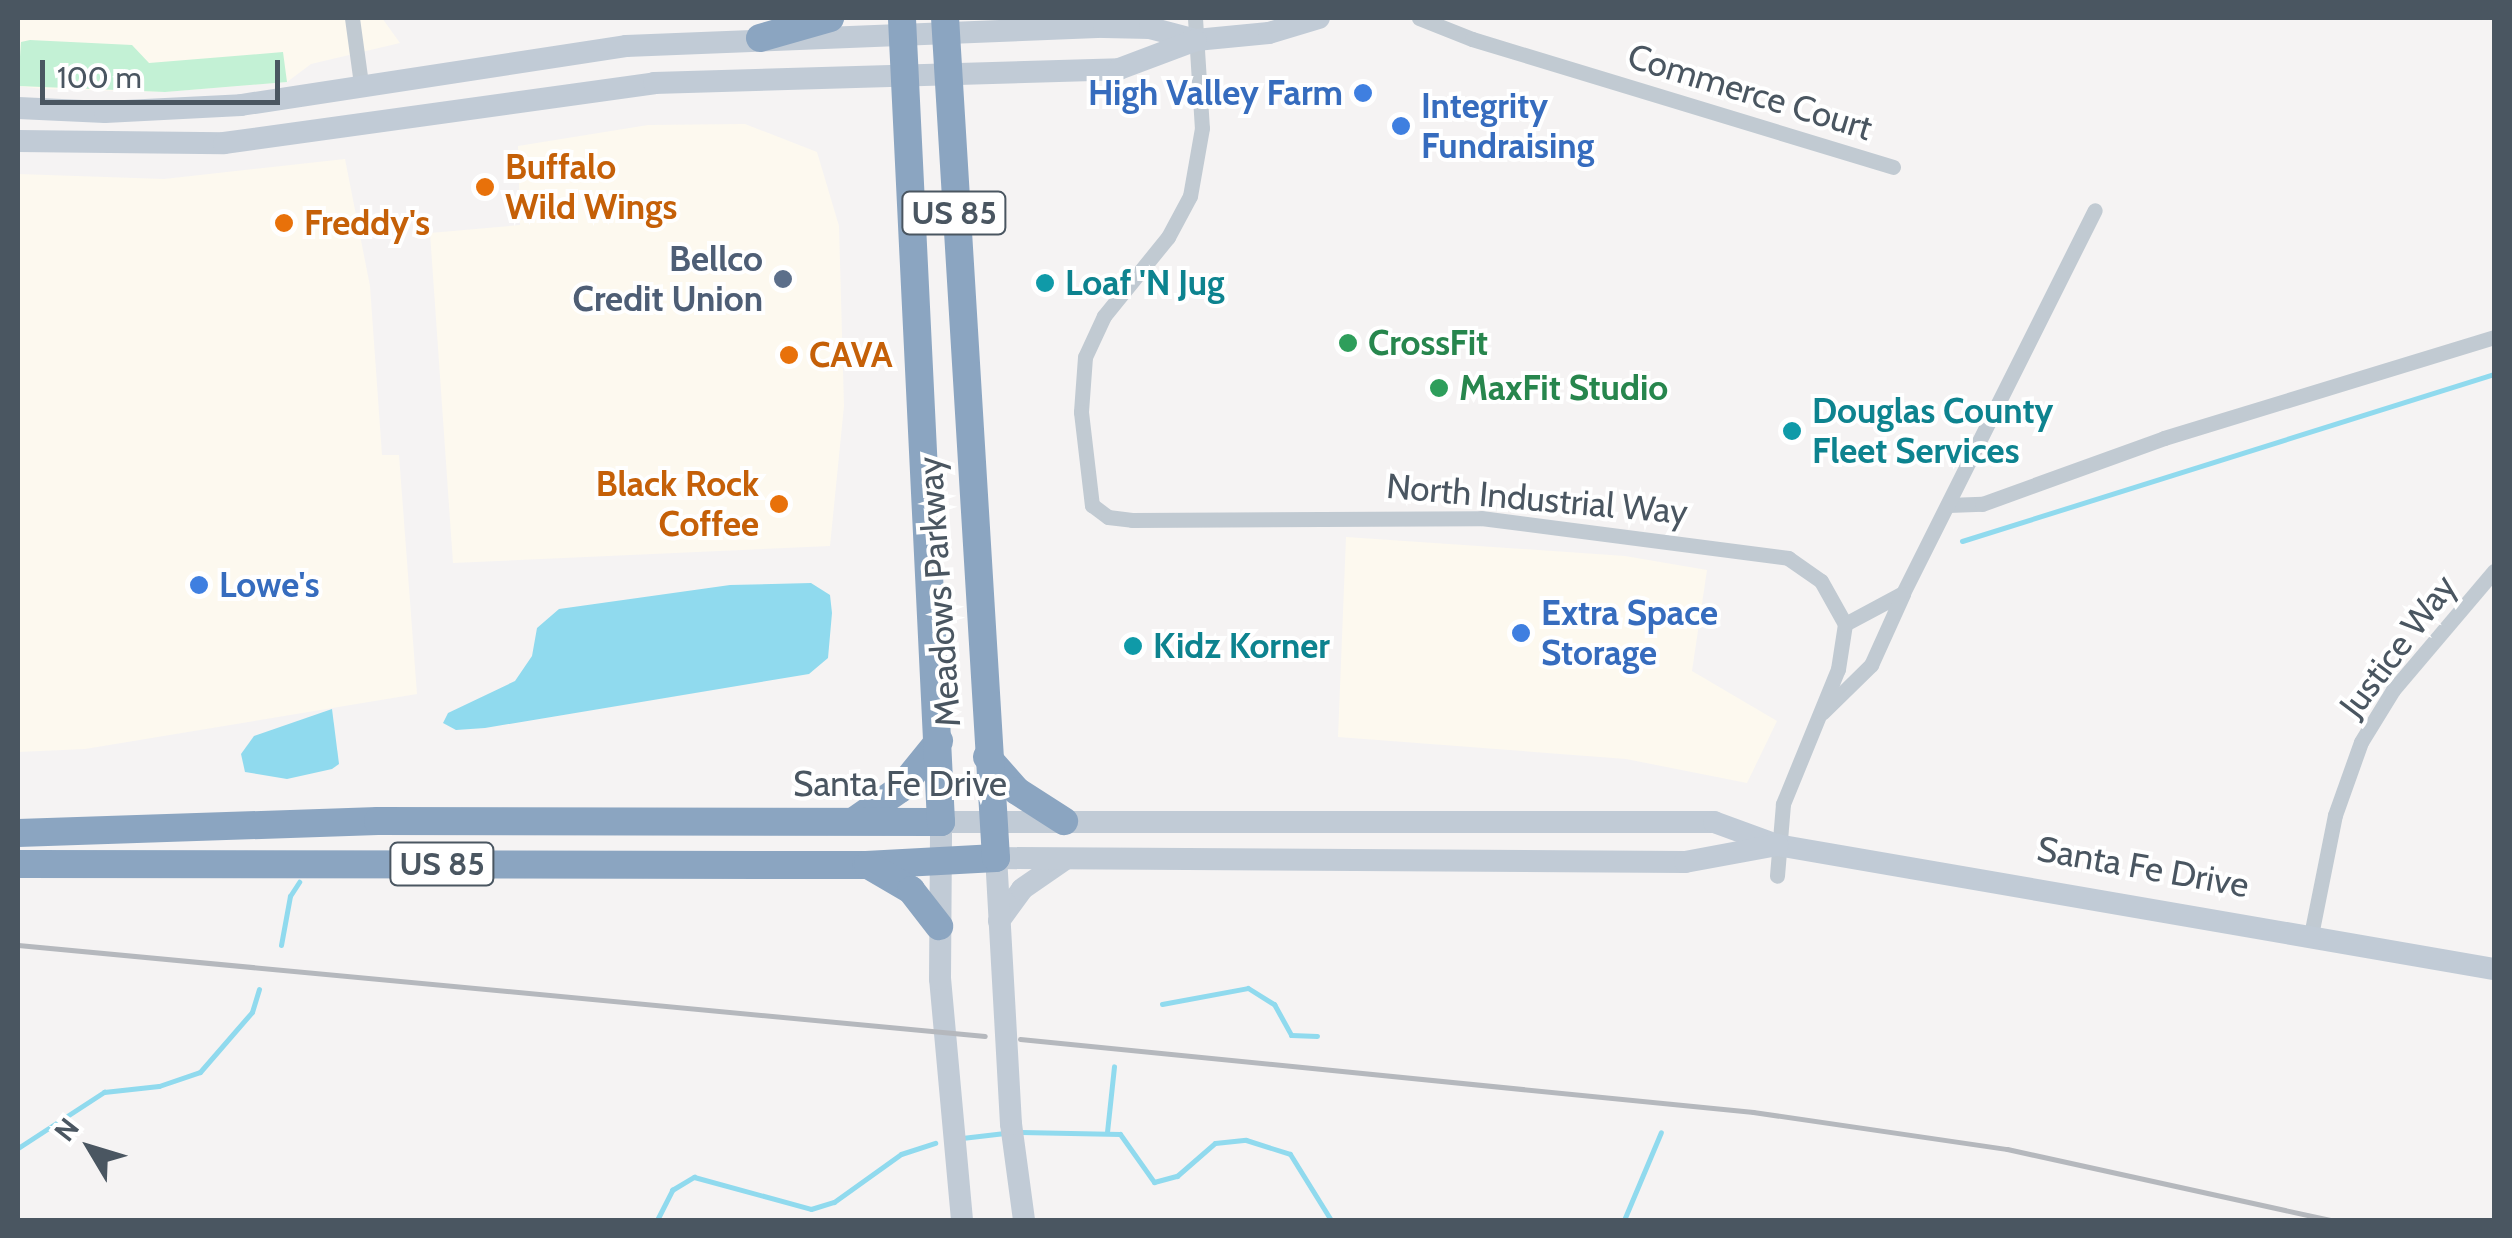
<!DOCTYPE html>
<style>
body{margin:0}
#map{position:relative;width:2512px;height:1238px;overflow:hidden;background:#f5f3f3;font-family:Cabin,sans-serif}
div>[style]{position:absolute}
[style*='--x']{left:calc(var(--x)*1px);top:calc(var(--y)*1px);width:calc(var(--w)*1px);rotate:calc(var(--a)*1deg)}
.commercial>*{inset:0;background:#fdf9ef}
.green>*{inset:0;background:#c3f1d5}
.water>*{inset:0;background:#90daee}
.stream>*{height:5px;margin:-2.5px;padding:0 2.5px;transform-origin:2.5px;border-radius:2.5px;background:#90daee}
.street>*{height:15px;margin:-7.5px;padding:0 7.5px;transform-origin:7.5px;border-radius:7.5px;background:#c1cad2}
.secondary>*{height:22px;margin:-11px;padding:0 11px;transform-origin:11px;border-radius:11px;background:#c1cbd6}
.highway>*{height:28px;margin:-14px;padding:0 14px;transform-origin:14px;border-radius:14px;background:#8ba5c1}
.rail>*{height:5px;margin:-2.5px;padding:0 2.5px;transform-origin:2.5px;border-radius:2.5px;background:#b5b8bd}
.dots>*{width:28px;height:28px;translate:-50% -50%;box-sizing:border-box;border:5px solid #fff;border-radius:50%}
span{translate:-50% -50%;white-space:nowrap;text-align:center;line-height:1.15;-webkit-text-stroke:8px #fff;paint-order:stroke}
.shield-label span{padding:2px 8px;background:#fff;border:2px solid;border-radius:8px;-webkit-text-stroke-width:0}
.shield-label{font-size:32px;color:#4a5661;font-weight:700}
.street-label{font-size:35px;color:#4a5661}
.shop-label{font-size:35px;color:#366cbe;font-weight:700}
.right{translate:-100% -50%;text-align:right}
.left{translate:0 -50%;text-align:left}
.food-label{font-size:35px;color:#c56008;font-weight:700}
.service-label{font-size:35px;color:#4e5e75;font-weight:700}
.culture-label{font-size:35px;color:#0d838f;font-weight:700}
.leisure-label{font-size:35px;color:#27864d;font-weight:700}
.frame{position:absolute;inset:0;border:20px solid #4a5661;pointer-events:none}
.north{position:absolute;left:40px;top:1098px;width:100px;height:100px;-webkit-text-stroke:8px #fff;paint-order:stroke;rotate:308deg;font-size:28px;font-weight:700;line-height:40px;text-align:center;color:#4a5661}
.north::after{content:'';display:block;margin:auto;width:35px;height:45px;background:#4a5661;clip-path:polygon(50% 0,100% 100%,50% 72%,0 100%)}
.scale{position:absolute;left:40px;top:60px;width:240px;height:45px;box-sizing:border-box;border:5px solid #4a5661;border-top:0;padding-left:12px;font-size:30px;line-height:35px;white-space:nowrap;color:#4a5661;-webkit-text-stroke:8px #fff;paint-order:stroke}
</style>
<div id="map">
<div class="commercial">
<i style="clip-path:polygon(18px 18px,382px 18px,400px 43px,311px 64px,287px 82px,165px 92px,42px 89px,18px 86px)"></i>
<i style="clip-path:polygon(745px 124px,817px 152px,839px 226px,844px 406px,830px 546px,453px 563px,430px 233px,520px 225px,518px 146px,648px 125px)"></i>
<i style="clip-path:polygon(345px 159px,370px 286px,382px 455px,399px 455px,417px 694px,85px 749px,18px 752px,18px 174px,164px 179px)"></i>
<i style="clip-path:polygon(1346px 537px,1625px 556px,1707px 570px,1692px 671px,1777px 721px,1747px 783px,1626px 759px,1338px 737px)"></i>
</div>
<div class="green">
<i style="clip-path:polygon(30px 40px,132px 45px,149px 63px,283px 52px,287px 82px,165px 92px,18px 86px,21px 42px)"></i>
</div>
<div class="water">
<i style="clip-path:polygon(811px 583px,830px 595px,832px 613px,828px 658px,809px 674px,485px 728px,456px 730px,443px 723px,448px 713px,515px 681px,532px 656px,537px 628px,559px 609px,730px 585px)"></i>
<i style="clip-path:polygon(332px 709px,339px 764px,332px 769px,287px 779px,245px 772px,241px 754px,254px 736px)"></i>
</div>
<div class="stream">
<i style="--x:1962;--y:541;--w:558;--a:-17.43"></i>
<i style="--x:281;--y:945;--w:50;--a:-79.6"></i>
<i style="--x:290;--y:896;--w:17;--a:-57"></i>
<i style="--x:1162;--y:1004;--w:87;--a:-10.5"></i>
<i style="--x:1248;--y:988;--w:31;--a:32"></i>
<i style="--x:1274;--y:1004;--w:35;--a:61"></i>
<i style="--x:1291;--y:1035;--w:26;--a:2"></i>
<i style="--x:1021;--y:1132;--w:99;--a:1.2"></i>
<i style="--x:1120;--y:1134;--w:59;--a:54.7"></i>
<i style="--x:1154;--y:1182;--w:24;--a:-15"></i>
<i style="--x:1177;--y:1176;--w:50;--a:-41"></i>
<i style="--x:1215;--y:1143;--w:31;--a:-6"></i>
<i style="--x:1246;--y:1140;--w:46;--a:17.7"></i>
<i style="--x:1290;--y:1154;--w:78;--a:58.2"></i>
<i style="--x:1107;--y:1132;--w:66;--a:-83.9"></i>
<i style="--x:962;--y:1138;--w:43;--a:-6.6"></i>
<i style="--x:18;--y:1148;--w:103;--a:-33.1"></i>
<i style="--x:104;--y:1092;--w:55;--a:-6.2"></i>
<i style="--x:159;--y:1086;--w:43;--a:-18.9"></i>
<i style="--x:200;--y:1072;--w:79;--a:-49.1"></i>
<i style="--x:252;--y:1012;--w:24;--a:-73"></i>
<i style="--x:657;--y:1220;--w:34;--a:-63"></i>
<i style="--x:672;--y:1190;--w:26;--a:-31"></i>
<i style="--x:694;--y:1177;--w:121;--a:15.3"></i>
<i style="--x:811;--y:1209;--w:24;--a:-17"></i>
<i style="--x:834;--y:1202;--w:82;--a:-35.6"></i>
<i style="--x:901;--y:1154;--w:36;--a:-18"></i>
<i style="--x:1624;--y:1220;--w:95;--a:-67.2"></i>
</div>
<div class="street">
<i style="--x:352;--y:18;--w:67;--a:82.2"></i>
<i style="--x:1195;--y:18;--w:110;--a:86.4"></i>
<i style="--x:1202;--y:128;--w:69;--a:100"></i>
<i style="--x:1190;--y:196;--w:47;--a:118.2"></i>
<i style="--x:1168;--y:237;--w:102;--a:129"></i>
<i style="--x:1104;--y:316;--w:45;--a:114.9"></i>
<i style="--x:1085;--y:357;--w:55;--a:94.2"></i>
<i style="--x:1081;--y:412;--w:94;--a:83.3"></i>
<i style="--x:1092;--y:505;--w:20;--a:37"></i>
<i style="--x:1108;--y:517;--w:24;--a:7"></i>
<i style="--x:1132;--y:520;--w:349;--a:-0.3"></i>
<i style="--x:1481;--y:518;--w:310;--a:7.4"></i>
<i style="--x:1788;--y:558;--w:40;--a:34.9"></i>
<i style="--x:1821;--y:581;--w:49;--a:60.8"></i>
<i style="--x:1845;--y:624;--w:46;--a:98.8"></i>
<i style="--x:1838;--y:669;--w:146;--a:112.2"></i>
<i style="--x:1783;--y:804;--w:72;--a:94.8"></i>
<i style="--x:1419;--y:18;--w:57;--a:21.6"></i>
<i style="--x:1472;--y:39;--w:440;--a:16.9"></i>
<i style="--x:1948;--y:505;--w:34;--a:-2"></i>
<i style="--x:1982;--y:504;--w:194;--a:-19.9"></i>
<i style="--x:2164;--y:438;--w:345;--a:-17"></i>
<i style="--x:1845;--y:624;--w:66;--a:-28.1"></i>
<i style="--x:1903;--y:593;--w:428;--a:-63.4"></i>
<i style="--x:1822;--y:713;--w:69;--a:-44.4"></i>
<i style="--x:1871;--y:665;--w:78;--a:-65.7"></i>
<i style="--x:2311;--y:935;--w:122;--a:-78.7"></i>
<i style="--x:2335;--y:815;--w:77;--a:-70.4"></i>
<i style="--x:2361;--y:742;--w:61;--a:-58.4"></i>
<i style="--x:2393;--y:690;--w:156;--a:-49.7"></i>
</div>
<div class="secondary">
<i style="--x:18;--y:108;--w:87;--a:2.6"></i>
<i style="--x:105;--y:112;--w:136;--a:-2.9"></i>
<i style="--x:241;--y:105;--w:389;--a:-8.7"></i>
<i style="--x:626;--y:46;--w:478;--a:-2.3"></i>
<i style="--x:1104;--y:27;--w:46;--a:1.2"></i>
<i style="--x:1150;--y:28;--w:48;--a:14.6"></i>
<i style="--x:1196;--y:40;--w:73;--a:-5.5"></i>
<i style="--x:1269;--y:33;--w:52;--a:-16.7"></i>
<i style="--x:18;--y:141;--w:206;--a:0.6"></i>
<i style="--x:224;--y:143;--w:434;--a:-7.9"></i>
<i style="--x:654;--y:83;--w:465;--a:-1.7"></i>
<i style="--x:1119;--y:69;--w:82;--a:-20.6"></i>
<i style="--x:999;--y:921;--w:39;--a:-54"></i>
<i style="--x:1022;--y:889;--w:51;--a:-34.6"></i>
<i style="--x:962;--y:1220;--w:242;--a:-95.2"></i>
<i style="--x:940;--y:979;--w:157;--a:-89.6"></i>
<i style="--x:941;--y:822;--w:773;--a:0"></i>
<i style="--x:1714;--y:822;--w:67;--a:20.1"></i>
<i style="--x:1777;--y:845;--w:728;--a:9.81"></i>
<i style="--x:1024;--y:1220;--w:97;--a:-97.7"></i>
<i style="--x:1011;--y:1124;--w:266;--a:-93.2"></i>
<i style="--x:996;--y:858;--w:689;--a:0.33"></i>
<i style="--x:1685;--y:862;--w:94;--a:-10.5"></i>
</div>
<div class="highway">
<i style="--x:760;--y:38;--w:73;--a:-15.9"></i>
<i style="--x:987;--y:757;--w:45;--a:48.6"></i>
<i style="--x:1017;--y:791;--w:56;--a:32.6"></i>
<i style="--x:854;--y:821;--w:56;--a:-34.8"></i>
<i style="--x:900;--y:789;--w:62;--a:-50.9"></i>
<i style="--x:18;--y:833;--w:360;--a:-1.9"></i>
<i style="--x:378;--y:821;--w:563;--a:0.1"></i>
<i style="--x:941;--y:822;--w:805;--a:-92.78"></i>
<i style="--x:18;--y:864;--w:848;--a:0.07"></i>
<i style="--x:866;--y:865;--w:130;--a:-3.1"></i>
<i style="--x:996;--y:858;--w:842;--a:-93.47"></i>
<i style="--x:868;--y:865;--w:50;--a:30.2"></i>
<i style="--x:911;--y:890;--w:46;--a:52.1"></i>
</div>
<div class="rail">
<i style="--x:18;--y:945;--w:971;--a:5.38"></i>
<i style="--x:1020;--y:1039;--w:737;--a:5.69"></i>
<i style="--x:1753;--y:1112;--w:257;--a:8.3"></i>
<i style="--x:2007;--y:1149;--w:332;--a:12.4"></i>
</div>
<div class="dots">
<i style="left:1363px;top:93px;background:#3f7fe0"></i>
<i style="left:1401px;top:126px;background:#3f7fe0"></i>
<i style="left:485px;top:187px;background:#e8710a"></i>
<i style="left:284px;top:223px;background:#e8710a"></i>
<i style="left:783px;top:279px;background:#5c6f8a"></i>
<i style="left:1045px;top:283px;background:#0f9aa8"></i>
<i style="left:1348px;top:343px;background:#2e9e5b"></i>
<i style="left:789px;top:355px;background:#e8710a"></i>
<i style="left:1439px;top:388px;background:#2e9e5b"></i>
<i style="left:1792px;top:431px;background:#0f9aa8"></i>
<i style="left:779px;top:504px;background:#e8710a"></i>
<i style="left:199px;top:585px;background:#3f7fe0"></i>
<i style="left:1521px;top:633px;background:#3f7fe0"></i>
<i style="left:1133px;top:646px;background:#0f9aa8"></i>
</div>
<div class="shield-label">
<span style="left:954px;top:213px">US 85</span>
<span style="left:442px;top:864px">US 85</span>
</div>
<div class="street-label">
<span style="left:1750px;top:92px;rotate:17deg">Commerce Court</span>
<span style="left:1537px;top:499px;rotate:5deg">North Industrial Way</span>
<span style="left:939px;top:592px;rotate:-94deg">Meadows Parkway</span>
<span style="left:2398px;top:646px;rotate:-53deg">Justice Way</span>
<span style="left:900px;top:784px">Santa Fe Drive</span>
<span style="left:2143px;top:867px;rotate:10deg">Santa Fe Drive</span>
</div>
<div class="shop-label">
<span class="right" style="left:1343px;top:93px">High Valley Farm</span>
<span class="left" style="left:1421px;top:126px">Integrity<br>Fundraising</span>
<span class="left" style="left:219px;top:585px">Lowe's</span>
<span class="left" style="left:1541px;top:633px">Extra Space<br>Storage</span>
</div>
<div class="food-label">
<span class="left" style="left:505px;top:187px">Buffalo<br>Wild Wings</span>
<span class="left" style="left:304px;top:223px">Freddy's</span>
<span class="left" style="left:809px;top:355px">CAVA</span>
<span class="right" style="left:759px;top:504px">Black Rock<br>Coffee</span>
</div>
<div class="service-label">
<span class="right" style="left:763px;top:279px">Bellco<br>Credit Union</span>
</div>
<div class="culture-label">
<span class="left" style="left:1065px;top:283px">Loaf 'N Jug</span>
<span class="left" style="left:1812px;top:431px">Douglas County<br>Fleet Services</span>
<span class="left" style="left:1153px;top:646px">Kidz Korner</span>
</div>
<div class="leisure-label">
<span class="left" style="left:1368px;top:343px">CrossFit</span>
<span class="left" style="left:1459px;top:388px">MaxFit Studio</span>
</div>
<div class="frame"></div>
<div class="north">N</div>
<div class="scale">100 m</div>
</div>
